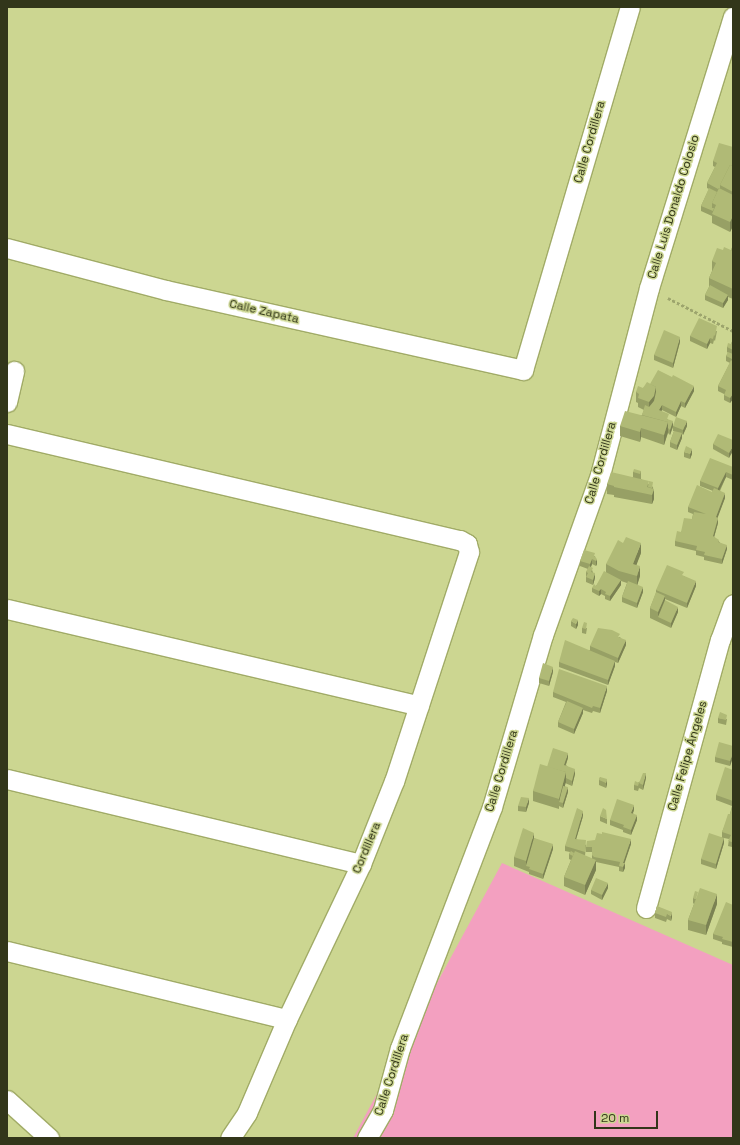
<!DOCTYPE html>
<meta charset="utf-8">
<style>
body{margin:0}
#map{position:relative;width:740px;height:1145px;overflow:hidden;background:#ccd691;font-family:"Space Grotesk",sans-serif}
div>[style]{position:absolute}
[style*='--x']{left:calc(var(--x)*1px);top:calc(var(--y)*1px);width:calc(var(--w)*1px);rotate:calc(var(--a)*1deg)}
.green>*{inset:0;background:#f3a0c0}
.path>*{height:2.5px;margin-top:-1.25px;transform-origin:0;background:repeating-linear-gradient(90deg,#9da56d 0 3px,transparent 0 5px)}
.roads{filter:drop-shadow(1px 0 #a1ab67) drop-shadow(-1px 0 #a1ab67) drop-shadow(0 1px #a1ab67) drop-shadow(0 -1px #a1ab67)}
.street>*{height:19px;margin:-9.5px;padding:0 9.5px;transform-origin:9.5px;border-radius:9.5px;background:#fff}
.wall>*{inset:0;background:#97a065}
.shaded-wall>*{inset:0;background:#7b8253}
.building>*{inset:0;background:#b0ba76}
span{translate:-50% -50%;white-space:nowrap;text-align:center;line-height:1.15;-webkit-text-stroke:3px #ccd691;paint-order:stroke}
.street-label{font-size:12px;color:#32361a}
.frame{position:absolute;inset:0;border:8px solid #32361a;pointer-events:none}
.scale{position:absolute;left:594px;top:1111px;width:64px;height:18px;box-sizing:border-box;border:2px solid #32361a;border-top:0;padding-left:5px;font-size:12px;line-height:14px;white-space:nowrap;color:#32361a;-webkit-text-stroke:3px #ccd691;paint-order:stroke}
</style>
<div id="map">
<div class="green">
<i style="clip-path:polygon(502px 863px,733px 965px,733px 1138px,353px 1138px)"></i>
</div>
<div class="path">
<i style="--x:668;--y:298;--w:73;--a:26.9"></i>
</div>
<div class="roads">
<div class="street">
<i style="--x:7;--y:248;--w:164;--a:14.8"></i>
<i style="--x:166;--y:290;--w:366;--a:12.6"></i>
<i style="--x:523;--y:370;--w:378;--a:-73.6"></i>
<i style="--x:7;--y:402;--w:32;--a:-77"></i>
<i style="--x:7;--y:434;--w:465;--a:13.2"></i>
<i style="--x:460;--y:540;--w:8;--a:30"></i>
<i style="--x:467;--y:544;--w:8;--a:76"></i>
<i style="--x:469;--y:552;--w:241;--a:108.1"></i>
<i style="--x:394;--y:781;--w:89;--a:111.7"></i>
<i style="--x:361;--y:864;--w:172;--a:115.5"></i>
<i style="--x:287;--y:1019;--w:102;--a:113.1"></i>
<i style="--x:247;--y:1113;--w:30;--a:124"></i>
<i style="--x:7;--y:609;--w:423;--a:13.2"></i>
<i style="--x:7;--y:779;--w:364;--a:13.5"></i>
<i style="--x:646;--y:908;--w:278;--a:-74.6"></i>
<i style="--x:720;--y:640;--w:38;--a:-70"></i>
<i style="--x:7;--y:951;--w:288;--a:13.7"></i>
<i style="--x:7;--y:1100;--w:57;--a:42.1"></i>
<i style="--x:367;--y:1138;--w:32;--a:-60"></i>
<i style="--x:383;--y:1110;--w:64;--a:-74.7"></i>
<i style="--x:400;--y:1048;--w:258;--a:-69.1"></i>
<i style="--x:492;--y:807;--w:179;--a:-73.5"></i>
<i style="--x:543;--y:635;--w:170;--a:-70.4"></i>
<i style="--x:600;--y:475;--w:193;--a:-75.3"></i>
<i style="--x:649;--y:288;--w:284;--a:-72.8"></i>
</div>
</div>
<div class="wall">
<i style="clip-path:polygon(733px 147px,733px 226px,730px 232px,712px 223px,712px 216px,701px 211px,701px 206px,709px 189px,707px 188px,707px 183px,715px 167px,713px 166px,713px 161px)"></i>
<i style="clip-path:polygon(733px 245px,733px 299px,728px 297px,728px 300px,723px 308px,705px 300px,705px 295px,709px 287px,709px 278px,712px 271px,712px 261px,723px 250px,731px 250px)"></i>
<i style="clip-path:polygon(717px 331px,715px 341px,714px 340px,713px 344px,710px 343px,707px 349px,690px 341px,690px 336px)"></i>
<i style="clip-path:polygon(733px 339px,733px 399px,730px 403px,724px 400px,724px 394px,718px 391px,718px 386px,730px 363px,726px 361px,726px 356px,728px 353px,727px 352px,727px 347px,731px 344px)"></i>
<i style="clip-path:polygon(680px 342px,673px 368px,654px 360px,654px 355px)"></i>
<i style="clip-path:polygon(650px 384px,694px 391px,685px 408px,681px 406px,676px 417px,662px 410px,661px 411px,673px 426px,687px 426px,683px 435px,682px 434px,682px 438px,677px 450px,670px 447px,670px 442px,674px 431px,673px 431px,673px 427px,670px 435px,668px 433px,664px 445px,641px 437px,640px 442px,620px 436px,620px 426px,642px 415px,644px 410px,638px 407px,638px 403px,636px 402px,636px 392px)"></i>
<i style="clip-path:polygon(733px 440px,729px 458px,713px 449px,713px 444px)"></i>
<i style="clip-path:polygon(684px 452px,692px 454px,690px 459px,684px 457px)"></i>
<i style="clip-path:polygon(733px 467px,733px 480px,726px 477px,720px 491px,725px 498px,717px 518px,718px 523px,714px 537px,727px 549px,722px 564px,704px 560px,704px 557px,696px 555px,696px 551px,675px 546px,675px 541px,681px 532px,692px 519px,693px 514px,688px 512px,688px 507px,712px 492px,713px 491px,700px 486px,700px 481px)"></i>
<i style="clip-path:polygon(641px 471px,641px 479px,653px 487px,654px 499px,652px 504px,614px 497px,614px 495px,607px 494px,607px 484px,633px 477px,633px 472px)"></i>
<i style="clip-path:polygon(641px 553px,636px 565px,640px 576px,637px 585px,643px 592px,637px 608px,622px 602px,622px 597px,627px 583px,621px 581px,621px 585px,610px 601px,605px 599px,605px 596px,601px 594px,599px 596px,592px 592px,592px 588px,596px 586px,606px 572px,606px 564px)"></i>
<i style="clip-path:polygon(595px 556px,597px 564px,596px 566px,592px 564px,591px 567px,595px 578px,593px 585px,586px 582px,586px 572px,588px 569px,580px 566px,580px 561px)"></i>
<i style="clip-path:polygon(684px 576px,696px 586px,687px 608px,665px 599px,665px 601px,678px 612px,671px 628px,650px 618px,650px 608px,656px 593px,656px 590px)"></i>
<i style="clip-path:polygon(571px 621px,578px 625px,576px 629px,571px 626px)"></i>
<i style="clip-path:polygon(582px 628px,587px 628px,586px 634px,582px 633px)"></i>
<i style="clip-path:polygon(620px 637px,626px 645px,618px 663px,615px 662px,615px 666px,608px 685px,559px 667px,559px 662px,590px 650px,590px 646px)"></i>
<i style="clip-path:polygon(553px 672px,549px 686px,539px 683px,539px 678px)"></i>
<i style="clip-path:polygon(607px 691px,600px 713px,593px 711px,592px 713px,583px 710px,583px 713px,574px 734px,558px 727px,558px 722px,566px 702px,553px 697px,553px 692px)"></i>
<i style="clip-path:polygon(718px 718px,727px 719px,726px 725px,718px 723px)"></i>
<i style="clip-path:polygon(733px 746px,730px 766px,715px 762px,715px 757px)"></i>
<i style="clip-path:polygon(568px 758px,566px 765px,575px 774px,572px 786px,565px 783px,565px 786px,568px 792px,563px 808px,559px 806px,559px 809px,533px 801px,533px 791px,547px 767px)"></i>
<i style="clip-path:polygon(733px 770px,733px 845px,732px 847px,728px 846px,729px 839px,724px 838px,724px 843px,716px 869px,701px 864px,701px 859px,722px 837px,722px 832px,730px 814px,732px 806px,716px 800px,716px 795px)"></i>
<i style="clip-path:polygon(600px 777px,607px 784px,606px 788px,599px 785px,599px 780px)"></i>
<i style="clip-path:polygon(646px 778px,643px 790px,639px 788px,638px 791px,634px 790px,634px 785px)"></i>
<i style="clip-path:polygon(529px 803px,526px 812px,518px 811px,518px 806px)"></i>
<i style="clip-path:polygon(634px 810px,633px 813px,637px 820px,631px 835px,623px 832px,623px 830px,610px 825px,610px 820px)"></i>
<i style="clip-path:polygon(583px 816px,576px 839px,586px 845px,585px 856px,592px 859px,592px 852px,586px 852px,586px 847px,631px 844px,624px 863px,625px 868px,623px 872px,619px 871px,619px 867px,596px 862px,596px 870px,585px 895px,564px 886px,564px 877px,571px 860px,569px 859px,569px 854px,570px 852px,565px 851px,565px 846px)"></i>
<i style="clip-path:polygon(600px 816px,607px 819px,607px 824px,600px 821px)"></i>
<i style="clip-path:polygon(534px 838px,553px 849px,543px 879px,529px 874px,529px 872px,514px 866px,514px 857px)"></i>
<i style="clip-path:polygon(608px 888px,602px 900px,591px 894px,591px 890px)"></i>
<i style="clip-path:polygon(693px 898px,717px 904px,706px 935px,688px 930px,688px 920px,694px 904px,693px 903px)"></i>
<i style="clip-path:polygon(733px 905px,733px 947px,722px 944px,722px 942px,713px 939px,713px 934px)"></i>
<i style="clip-path:polygon(657px 906px,672px 917px,671px 921px,667px 919px,666px 922px,655px 918px,655px 913px)"></i>
</div>
<div class="shaded-wall">
<i style="clip-path:polygon(733px 216px,733px 226px,730px 232px,730px 222px)"></i>
<i style="clip-path:polygon(728px 295px,728px 300px,723px 308px,723px 303px)"></i>
<i style="clip-path:polygon(680px 337px,680px 342px,673px 368px,673px 363px)"></i>
<i style="clip-path:polygon(710px 338px,710px 343px,707px 349px,707px 344px)"></i>
<i style="clip-path:polygon(694px 386px,694px 391px,685px 408px,685px 403px)"></i>
<i style="clip-path:polygon(656px 387px,656px 397px,649px 411px,649px 402px)"></i>
<i style="clip-path:polygon(733px 394px,733px 399px,730px 403px,730px 398px)"></i>
<i style="clip-path:polygon(681px 401px,681px 406px,676px 417px,676px 412px)"></i>
<i style="clip-path:polygon(662px 405px,662px 410px,659px 415px,659px 410px)"></i>
<i style="clip-path:polygon(673px 421px,673px 426px,670px 435px,670px 430px)"></i>
<i style="clip-path:polygon(687px 421px,687px 426px,683px 435px,683px 430px)"></i>
<i style="clip-path:polygon(668px 422px,668px 432px,664px 445px,664px 435px)"></i>
<i style="clip-path:polygon(641px 428px,641px 437px,640px 442px,640px 432px)"></i>
<i style="clip-path:polygon(682px 433px,682px 438px,677px 450px,677px 445px)"></i>
<i style="clip-path:polygon(733px 446px,733px 451px,729px 458px,729px 453px)"></i>
<i style="clip-path:polygon(692px 449px,692px 454px,690px 459px,690px 454px)"></i>
<i style="clip-path:polygon(726px 472px,726px 477px,718px 493px,718px 488px)"></i>
<i style="clip-path:polygon(654px 489px,654px 499px,652px 504px,652px 495px)"></i>
<i style="clip-path:polygon(725px 493px,725px 498px,716px 522px,716px 517px)"></i>
<i style="clip-path:polygon(718px 518px,718px 523px,713px 541px,713px 536px)"></i>
<i style="clip-path:polygon(641px 543px,641px 553px,633px 574px,633px 564px)"></i>
<i style="clip-path:polygon(727px 545px,727px 549px,722px 564px,722px 559px)"></i>
<i style="clip-path:polygon(592px 559px,592px 564px,590px 569px,590px 564px)"></i>
<i style="clip-path:polygon(597px 559px,597px 564px,596px 566px,596px 561px)"></i>
<i style="clip-path:polygon(640px 566px,640px 576px,637px 586px,637px 576px)"></i>
<i style="clip-path:polygon(595px 573px,595px 578px,593px 585px,593px 580px)"></i>
<i style="clip-path:polygon(621px 580px,621px 585px,610px 601px,610px 596px)"></i>
<i style="clip-path:polygon(696px 581px,696px 586px,687px 608px,687px 603px)"></i>
<i style="clip-path:polygon(643px 587px,643px 592px,637px 608px,637px 603px)"></i>
<i style="clip-path:polygon(601px 589px,601px 594px,599px 596px,599px 591px)"></i>
<i style="clip-path:polygon(665px 596px,665px 606px,658px 617px,658px 612px)"></i>
<i style="clip-path:polygon(678px 607px,678px 612px,671px 628px,671px 623px)"></i>
<i style="clip-path:polygon(578px 620px,578px 625px,576px 629px,576px 624px)"></i>
<i style="clip-path:polygon(626px 640px,626px 645px,618px 663px,618px 658px)"></i>
<i style="clip-path:polygon(615px 661px,615px 666px,608px 685px,608px 680px)"></i>
<i style="clip-path:polygon(553px 667px,553px 672px,549px 686px,549px 681px)"></i>
<i style="clip-path:polygon(607px 686px,607px 691px,600px 713px,600px 708px)"></i>
<i style="clip-path:polygon(583px 708px,583px 713px,574px 734px,574px 729px)"></i>
<i style="clip-path:polygon(568px 753px,568px 758px,564px 769px,564px 765px)"></i>
<i style="clip-path:polygon(733px 753px,733px 758px,730px 766px,730px 761px)"></i>
<i style="clip-path:polygon(575px 769px,575px 774px,572px 786px,572px 781px)"></i>
<i style="clip-path:polygon(566px 772px,566px 782px,560px 802px,559px 802px,559px 809px,559px 799px)"></i>
<i style="clip-path:polygon(646px 773px,646px 778px,643px 790px,643px 785px)"></i>
<i style="clip-path:polygon(607px 779px,607px 784px,606px 788px,606px 783px)"></i>
<i style="clip-path:polygon(568px 787px,568px 792px,563px 808px,563px 803px)"></i>
<i style="clip-path:polygon(529px 798px,529px 803px,526px 812px,526px 807px)"></i>
<i style="clip-path:polygon(634px 805px,634px 810px,631px 818px,631px 813px)"></i>
<i style="clip-path:polygon(583px 811px,583px 816px,575px 843px,575px 839px)"></i>
<i style="clip-path:polygon(637px 815px,637px 820px,631px 835px,631px 830px)"></i>
<i style="clip-path:polygon(534px 833px,534px 842px,526px 866px,526px 861px)"></i>
<i style="clip-path:polygon(724px 838px,724px 843px,716px 869px,716px 864px)"></i>
<i style="clip-path:polygon(631px 839px,631px 844px,624px 865px,625px 863px,625px 868px,623px 872px,623px 863px)"></i>
<i style="clip-path:polygon(553px 844px,553px 849px,543px 879px,543px 874px)"></i>
<i style="clip-path:polygon(596px 860px,596px 870px,585px 895px,585px 885px)"></i>
<i style="clip-path:polygon(608px 883px,608px 888px,602px 900px,602px 895px)"></i>
<i style="clip-path:polygon(717px 894px,717px 904px,706px 935px,706px 925px)"></i>
<i style="clip-path:polygon(672px 912px,672px 917px,671px 921px,671px 916px)"></i>
</div>
<div class="building">
<i style="clip-path:polygon(719px 143px,733px 147px,733px 166px,730px 165px,720px 185px,720px 188px,719px 188px,718px 189px,707px 183px,717px 163px,713px 161px)"></i>
<i style="clip-path:polygon(730px 165px,733px 166px,733px 192px,720px 185px)"></i>
<i style="clip-path:polygon(709px 188px,717px 192px,712px 203px,712px 208px,714px 208px,713px 211px,701px 206px)"></i>
<i style="clip-path:polygon(719px 188px,733px 195px,733px 216px,730px 222px,712px 214px,716px 205px,712px 203px)"></i>
<i style="clip-path:polygon(733px 245px,733px 251px,731px 250px)"></i>
<i style="clip-path:polygon(724px 247px,733px 251px,733px 289px,709px 278px,716px 263px,712px 261px,717px 248px,723px 250px)"></i>
<i style="clip-path:polygon(710px 285px,728px 295px,723px 303px,705px 295px)"></i>
<i style="clip-path:polygon(699px 318px,717px 326px,715px 336px,714px 335px,713px 339px,710px 338px,707px 344px,690px 336px)"></i>
<i style="clip-path:polygon(664px 330px,680px 337px,673px 363px,654px 355px)"></i>
<i style="clip-path:polygon(733px 339px,733px 350px,727px 347px,728px 343px,731px 344px)"></i>
<i style="clip-path:polygon(728px 352px,733px 354px,732px 359px,726px 356px)"></i>
<i style="clip-path:polygon(731px 360px,733px 362px,733px 394px,730px 398px,724px 395px,726px 390px,718px 386px)"></i>
<i style="clip-path:polygon(658px 370px,672px 377px,673px 375px,694px 386px,685px 403px,681px 401px,676px 412px,662px 405px,659px 410px,669px 414px,667px 419px,673px 421px,670px 430px,668px 428px,668px 422px,642px 415px,645px 405px,649px 407px,654px 401px,656px 392px,656px 387px,650px 384px)"></i>
<i style="clip-path:polygon(647px 382px,656px 387px,654px 396px,649px 402px,638px 398px,639px 394px,636px 392px,638px 386px,643px 388px)"></i>
<i style="clip-path:polygon(625px 411px,668px 422px,664px 435px,641px 428px,640px 432px,620px 426px)"></i>
<i style="clip-path:polygon(676px 417px,687px 421px,683px 430px,673px 426px)"></i>
<i style="clip-path:polygon(674px 431px,682px 433px,677px 445px,670px 442px)"></i>
<i style="clip-path:polygon(718px 434px,733px 440px,733px 446px,729px 453px,713px 444px)"></i>
<i style="clip-path:polygon(686px 446px,692px 449px,690px 454px,684px 452px)"></i>
<i style="clip-path:polygon(710px 458px,733px 467px,733px 475px,726px 472px,718px 488px,700px 481px)"></i>
<i style="clip-path:polygon(634px 469px,641px 471px,640px 474px,633px 472px)"></i>
<i style="clip-path:polygon(611px 472px,649px 481px,647px 487px,654px 489px,652px 495px,614px 487px,614px 486px,607px 484px)"></i>
<i style="clip-path:polygon(649px 481px,653px 482px,652px 488px,648px 487px)"></i>
<i style="clip-path:polygon(697px 485px,712px 492px,714px 488px,725px 493px,716px 517px,718px 518px,713px 536px,719px 540px,718px 542px,727px 545px,722px 559px,704px 555px,705px 552px,696px 550px,697px 546px,675px 541px,677px 531px,681px 532px,684px 518px,692px 519px,694px 512px,706px 514px,688px 507px)"></i>
<i style="clip-path:polygon(626px 537px,641px 543px,633px 564px,640px 566px,637px 576px,619px 571px,606px 564px,618px 540px,623px 543px)"></i>
<i style="clip-path:polygon(584px 550px,595px 553px,594px 556px,597px 559px,596px 561px,592px 559px,590px 564px,580px 561px)"></i>
<i style="clip-path:polygon(667px 565px,684px 572px,682px 575px,696px 581px,687px 603px,656px 590px)"></i>
<i style="clip-path:polygon(589px 566px,593px 568px,591px 572px,595px 573px,593px 580px,586px 577px,588px 573px,586px 572px)"></i>
<i style="clip-path:polygon(604px 571px,621px 580px,610px 596px,605px 594px,606px 592px,601px 589px,599px 591px,592px 588px,594px 584px,596px 586px)"></i>
<i style="clip-path:polygon(628px 581px,643px 587px,637px 603px,622px 597px)"></i>
<i style="clip-path:polygon(656px 592px,665px 596px,658px 612px,650px 608px)"></i>
<i style="clip-path:polygon(665px 600px,678px 607px,671px 623px,658px 617px)"></i>
<i style="clip-path:polygon(573px 618px,578px 620px,576px 624px,571px 621px)"></i>
<i style="clip-path:polygon(584px 622px,587px 623px,586px 629px,582px 628px)"></i>
<i style="clip-path:polygon(598px 628px,612px 630px,620px 634px,618px 637px,626px 640px,618px 658px,590px 646px)"></i>
<i style="clip-path:polygon(565px 640px,615px 661px,608px 680px,559px 662px)"></i>
<i style="clip-path:polygon(543px 663px,553px 667px,549px 681px,539px 678px)"></i>
<i style="clip-path:polygon(559px 669px,607px 686px,600px 708px,593px 706px,592px 708px,553px 692px)"></i>
<i style="clip-path:polygon(567px 701px,583px 708px,574px 729px,558px 722px)"></i>
<i style="clip-path:polygon(720px 712px,727px 715px,726px 720px,718px 718px)"></i>
<i style="clip-path:polygon(719px 742px,733px 746px,733px 753px,730px 761px,715px 757px)"></i>
<i style="clip-path:polygon(553px 748px,568px 753px,564px 765px,575px 769px,572px 781px,566px 778px,566px 772px,547px 767px)"></i>
<i style="clip-path:polygon(540px 764px,566px 772px,559px 799px,533px 791px)"></i>
<i style="clip-path:polygon(725px 767px,733px 770px,733px 801px,716px 795px)"></i>
<i style="clip-path:polygon(643px 773px,646px 773px,643px 785px,639px 783px)"></i>
<i style="clip-path:polygon(600px 777px,607px 779px,606px 783px,599px 780px)"></i>
<i style="clip-path:polygon(635px 781px,639px 783px,638px 786px,634px 785px)"></i>
<i style="clip-path:polygon(563px 786px,568px 787px,563px 803px,559px 802px)"></i>
<i style="clip-path:polygon(521px 797px,529px 798px,526px 807px,518px 806px)"></i>
<i style="clip-path:polygon(617px 799px,634px 805px,631px 813px,637px 815px,631px 830px,623px 827px,624px 825px,610px 820px)"></i>
<i style="clip-path:polygon(733px 805px,733px 840px,732px 842px,728px 841px,731px 835px,722px 832px,728px 814px,730px 814px)"></i>
<i style="clip-path:polygon(577px 808px,583px 811px,575px 839px,586px 840px,585px 852px,565px 846px)"></i>
<i style="clip-path:polygon(603px 808px,606px 810px,607px 819px,600px 816px)"></i>
<i style="clip-path:polygon(523px 828px,534px 833px,526px 861px,514px 857px)"></i>
<i style="clip-path:polygon(602px 832px,631px 839px,623px 863px,625px 863px,623px 867px,619px 866px,620px 862px,594px 857px,592px 855px,592px 847px,586px 847px,587px 841px,595px 840px,597px 833px,602px 834px)"></i>
<i style="clip-path:polygon(709px 833px,724px 838px,716px 864px,701px 859px)"></i>
<i style="clip-path:polygon(534px 838px,553px 844px,543px 874px,529px 869px,530px 867px,526px 866px)"></i>
<i style="clip-path:polygon(571px 851px,574px 853px,573px 856px,569px 854px)"></i>
<i style="clip-path:polygon(575px 851px,596px 860px,585px 885px,564px 877px)"></i>
<i style="clip-path:polygon(596px 878px,608px 883px,602px 895px,591px 890px)"></i>
<i style="clip-path:polygon(700px 888px,717px 894px,706px 925px,688px 920px)"></i>
<i style="clip-path:polygon(695px 891px,698px 892px,696px 899px,693px 898px)"></i>
<i style="clip-path:polygon(726px 902px,733px 905px,733px 942px,722px 939px,723px 937px,713px 934px)"></i>
<i style="clip-path:polygon(657px 906px,672px 912px,671px 916px,667px 914px,666px 917px,655px 913px)"></i>
</div>
<div class="street-label">
<span style="left:590px;top:142px;rotate:-74deg">Calle Cordillera</span>
<span style="left:674px;top:207px;rotate:-73deg">Calle Luis Donaldo Colosio</span>
<span style="left:264px;top:312px;rotate:13deg">Calle Zapata</span>
<span style="left:601px;top:463px;rotate:-74deg">Calle Cordillera</span>
<span style="left:688px;top:756px;rotate:-74deg">Calle Felipe Ángeles</span>
<span style="left:502px;top:771px;rotate:-73deg">Calle Cordillera</span>
<span style="left:367px;top:848px;rotate:-67deg">Cordillera</span>
<span style="left:392px;top:1075px;rotate:-72deg">Calle Cordillera</span>
</div>
<div class="frame"></div>
<div class="scale">20 m</div>
</div>
